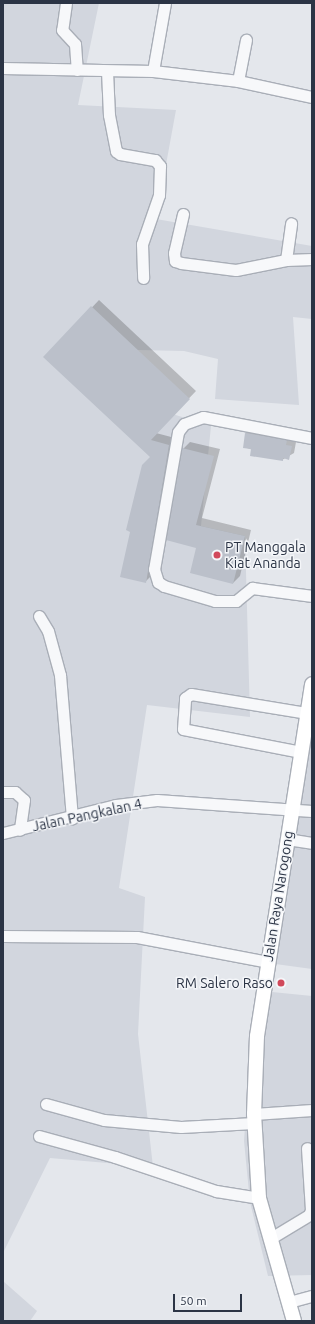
<!DOCTYPE html>
<style>
body{margin:0}
#map{position:relative;width:315px;height:1324px;overflow:hidden;background:#e4e7ec;font-family:Ubuntu,sans-serif}
div>[style]{position:absolute}
[style*='--x']{left:calc(var(--x)*1px);top:calc(var(--y)*1px);width:calc(var(--w)*1px);rotate:calc(var(--a)*1deg)}
.built>*{inset:0;background:#d2d6de}
.shadow>*{inset:0;background:#0003}
.building>*{inset:0;background:#bbc0ca}
.roads{filter:drop-shadow(1px 0 #a9aeb7) drop-shadow(-1px 0 #a9aeb7) drop-shadow(0 1px #a9aeb7) drop-shadow(0 -1px #a9aeb7)}
.minor>*{height:11px;margin:-5.5px;padding:0 5.5px;transform-origin:5.5px;border-radius:5.5px;background:#f7f8fa}
.major>*{height:14px;margin:-7px;padding:0 7px;transform-origin:7px;border-radius:7px;background:#fff}
.dots>*{width:11px;height:11px;translate:-50% -50%;box-sizing:border-box;border:2px solid #f4f6f9;border-radius:50%}
span{translate:-50% -50%;white-space:nowrap;text-align:center;line-height:1.15;-webkit-text-stroke:3px #f4f6f9;paint-order:stroke}
.poi-label{font-size:14px;color:#2b3445}
.left{translate:0 -50%;text-align:left}
.right{translate:-100% -50%;text-align:right}
.street-label{font-size:14px;color:#2b3445}
.frame{position:absolute;inset:0;border:4px solid #2b3445;pointer-events:none}
.scale{position:absolute;left:173px;top:1294px;width:69px;height:18px;box-sizing:border-box;border:2px solid #2b3445;border-top:0;padding-left:5px;font-size:12px;line-height:14px;white-space:nowrap;color:#2b3445;-webkit-text-stroke:3px #f4f6f9;paint-order:stroke}
</style>
<div id="map">
<div class="built">
<i style="clip-path:polygon(3px 3px,99px 3px,78px 105px,176px 110px,156px 219px,312px 246px,312px 319px,293px 317px,299px 405px,215px 399px,218px 359px,184px 351px,138px 350px,129px 381px,150px 407px,211px 426px,201px 526px,245px 536px,250px 717px,147px 705px,119px 888px,145px 897px,138px 1034px,153px 1167px,50px 1158px,3px 1253px)"></i>
<i style="clip-path:polygon(312px 725px,312px 969px,268px 963px)"></i>
<i style="clip-path:polygon(262px 991px,312px 996px,312px 1275px,268px 1276px,250px 1202px,244px 1141px,248px 1084px)"></i>
<i style="clip-path:polygon(3px 1281px,37px 1311px,30px 1321px,3px 1321px)"></i>
</div>
<div class="shadow">
<i style="clip-path:polygon(99px 300px,196px 391px,156px 433px,175px 438px,152px 575px,146px 581px,152px 457px,45px 357px)"></i>
<i style="clip-path:polygon(251px 428px,291px 435px,291px 440px,296px 442px,294px 453px,282px 460px,244px 447px,246px 433px)"></i>
<i style="clip-path:polygon(190px 442px,220px 449px,202px 518px,251px 530px,240px 576px,233px 583px,197px 547px,183px 449px)"></i>
</div>
<div class="building">
<i style="clip-path:polygon(91px 306px,190px 399px,151px 440px,169px 445px,146px 583px,120px 577px,130px 532px,126px 530px,142px 465px,150px 457px,43px 357px)"></i>
<i style="clip-path:polygon(245px 433px,287px 440px,286px 445px,292px 446px,289px 460px,283px 458px,283px 461px,250px 456px,251px 449px,243px 448px)"></i>
<i style="clip-path:polygon(182px 448px,214px 456px,196px 525px,245px 536px,233px 584px,190px 573px,196px 548px,166px 540px)"></i>
</div>
<div class="roads">
<div class="minor">
<i style="--x:66;--y:3;--w:27;--a:98"></i>
<i style="--x:62;--y:30;--w:19;--a:47"></i>
<i style="--x:75;--y:44;--w:26;--a:86"></i>
<i style="--x:3;--y:68;--w:150;--a:1.1"></i>
<i style="--x:153;--y:71;--w:86;--a:6.7"></i>
<i style="--x:238;--y:81;--w:76;--a:12.2"></i>
<i style="--x:107;--y:71;--w:44;--a:87.4"></i>
<i style="--x:109;--y:115;--w:37;--a:79"></i>
<i style="--x:116;--y:151;--w:5;--a:37"></i>
<i style="--x:120;--y:154;--w:36;--a:10"></i>
<i style="--x:155;--y:160;--w:8;--a:50"></i>
<i style="--x:160;--y:166;--w:29;--a:92"></i>
<i style="--x:159;--y:195;--w:52;--a:109.1"></i>
<i style="--x:142;--y:244;--w:34;--a:88"></i>
<i style="--x:153;--y:71;--w:69;--a:-80"></i>
<i style="--x:238;--y:81;--w:42;--a:-79"></i>
<i style="--x:183;--y:214;--w:40;--a:103"></i>
<i style="--x:174;--y:253;--w:8;--a:83"></i>
<i style="--x:175;--y:261;--w:6;--a:18"></i>
<i style="--x:181;--y:263;--w:55;--a:7.3"></i>
<i style="--x:236;--y:270;--w:51;--a:-11.3"></i>
<i style="--x:286;--y:260;--w:26;--a:-2"></i>
<i style="--x:286;--y:260;--w:37;--a:-82"></i>
<i style="--x:312;--y:438;--w:111;--a:-169.1"></i>
<i style="--x:203;--y:417;--w:20;--a:160"></i>
<i style="--x:184;--y:424;--w:10;--a:127"></i>
<i style="--x:178;--y:432;--w:139;--a:99.9"></i>
<i style="--x:154;--y:569;--w:14;--a:73"></i>
<i style="--x:158;--y:582;--w:7;--a:34"></i>
<i style="--x:164;--y:586;--w:53;--a:16.4"></i>
<i style="--x:215;--y:601;--w:21;--a:0"></i>
<i style="--x:236;--y:601;--w:21;--a:-39"></i>
<i style="--x:252;--y:588;--w:61;--a:7.6"></i>
<i style="--x:39;--y:616;--w:17;--a:59"></i>
<i style="--x:48;--y:631;--w:46;--a:74.7"></i>
<i style="--x:60;--y:675;--w:144;--a:85.2"></i>
<i style="--x:301;--y:752;--w:120;--a:-169"></i>
<i style="--x:183;--y:729;--w:31;--a:-86"></i>
<i style="--x:185;--y:698;--w:7;--a:-34"></i>
<i style="--x:191;--y:694;--w:118;--a:9.3"></i>
<i style="--x:3;--y:792;--w:12;--a:0"></i>
<i style="--x:15;--y:792;--w:12;--a:42"></i>
<i style="--x:24;--y:800;--w:30;--a:98"></i>
<i style="--x:3;--y:833;--w:116;--a:-13.9"></i>
<i style="--x:116;--y:805;--w:41;--a:-7"></i>
<i style="--x:157;--y:800;--w:155;--a:4.1"></i>
<i style="--x:287;--y:839;--w:25;--a:9"></i>
<i style="--x:3;--y:936;--w:134;--a:0.4"></i>
<i style="--x:137;--y:937;--w:133;--a:10.8"></i>
<i style="--x:46;--y:1104;--w:60;--a:15.4"></i>
<i style="--x:104;--y:1120;--w:77;--a:5.2"></i>
<i style="--x:181;--y:1127;--w:73;--a:-3.1"></i>
<i style="--x:254;--y:1114;--w:58;--a:-3.9"></i>
<i style="--x:39;--y:1136;--w:79;--a:15.4"></i>
<i style="--x:115;--y:1157;--w:107;--a:18.6"></i>
<i style="--x:216;--y:1191;--w:44;--a:9.2"></i>
<i style="--x:271;--y:1238;--w:44;--a:-31.2"></i>
<i style="--x:309;--y:1215;--w:5;--a:-68"></i>
<i style="--x:311;--y:1210;--w:62;--a:-93.7"></i>
<i style="--x:289;--y:1302;--w:24;--a:-15"></i>
</div>
<div class="major">
<i style="--x:294;--y:1321;--w:128;--a:-105.9"></i>
<i style="--x:259;--y:1198;--w:84;--a:-93.4"></i>
<i style="--x:254;--y:1114;--w:78;--a:-87.8"></i>
<i style="--x:257;--y:1036;--w:356;--a:-81.1"></i>
</div>
</div>
<div class="dots">
<i style="left:217px;top:555px;background:#d1495b"></i>
<i style="left:281px;top:983px;background:#d1495b"></i>
</div>
<div class="poi-label">
<span class="left" style="left:225px;top:555px">PT Manggala<br>Kiat Ananda</span>
<span class="right" style="left:273px;top:983px">RM Salero Raso</span>
</div>
<div class="street-label">
<span style="left:87px;top:815px;rotate:-12deg">Jalan Pangkalan 4</span>
<span style="left:278px;top:896px;rotate:-81deg">Jalan Raya Narogong</span>
</div>
<div class="frame"></div>
<div class="scale">50 m</div>
</div>
